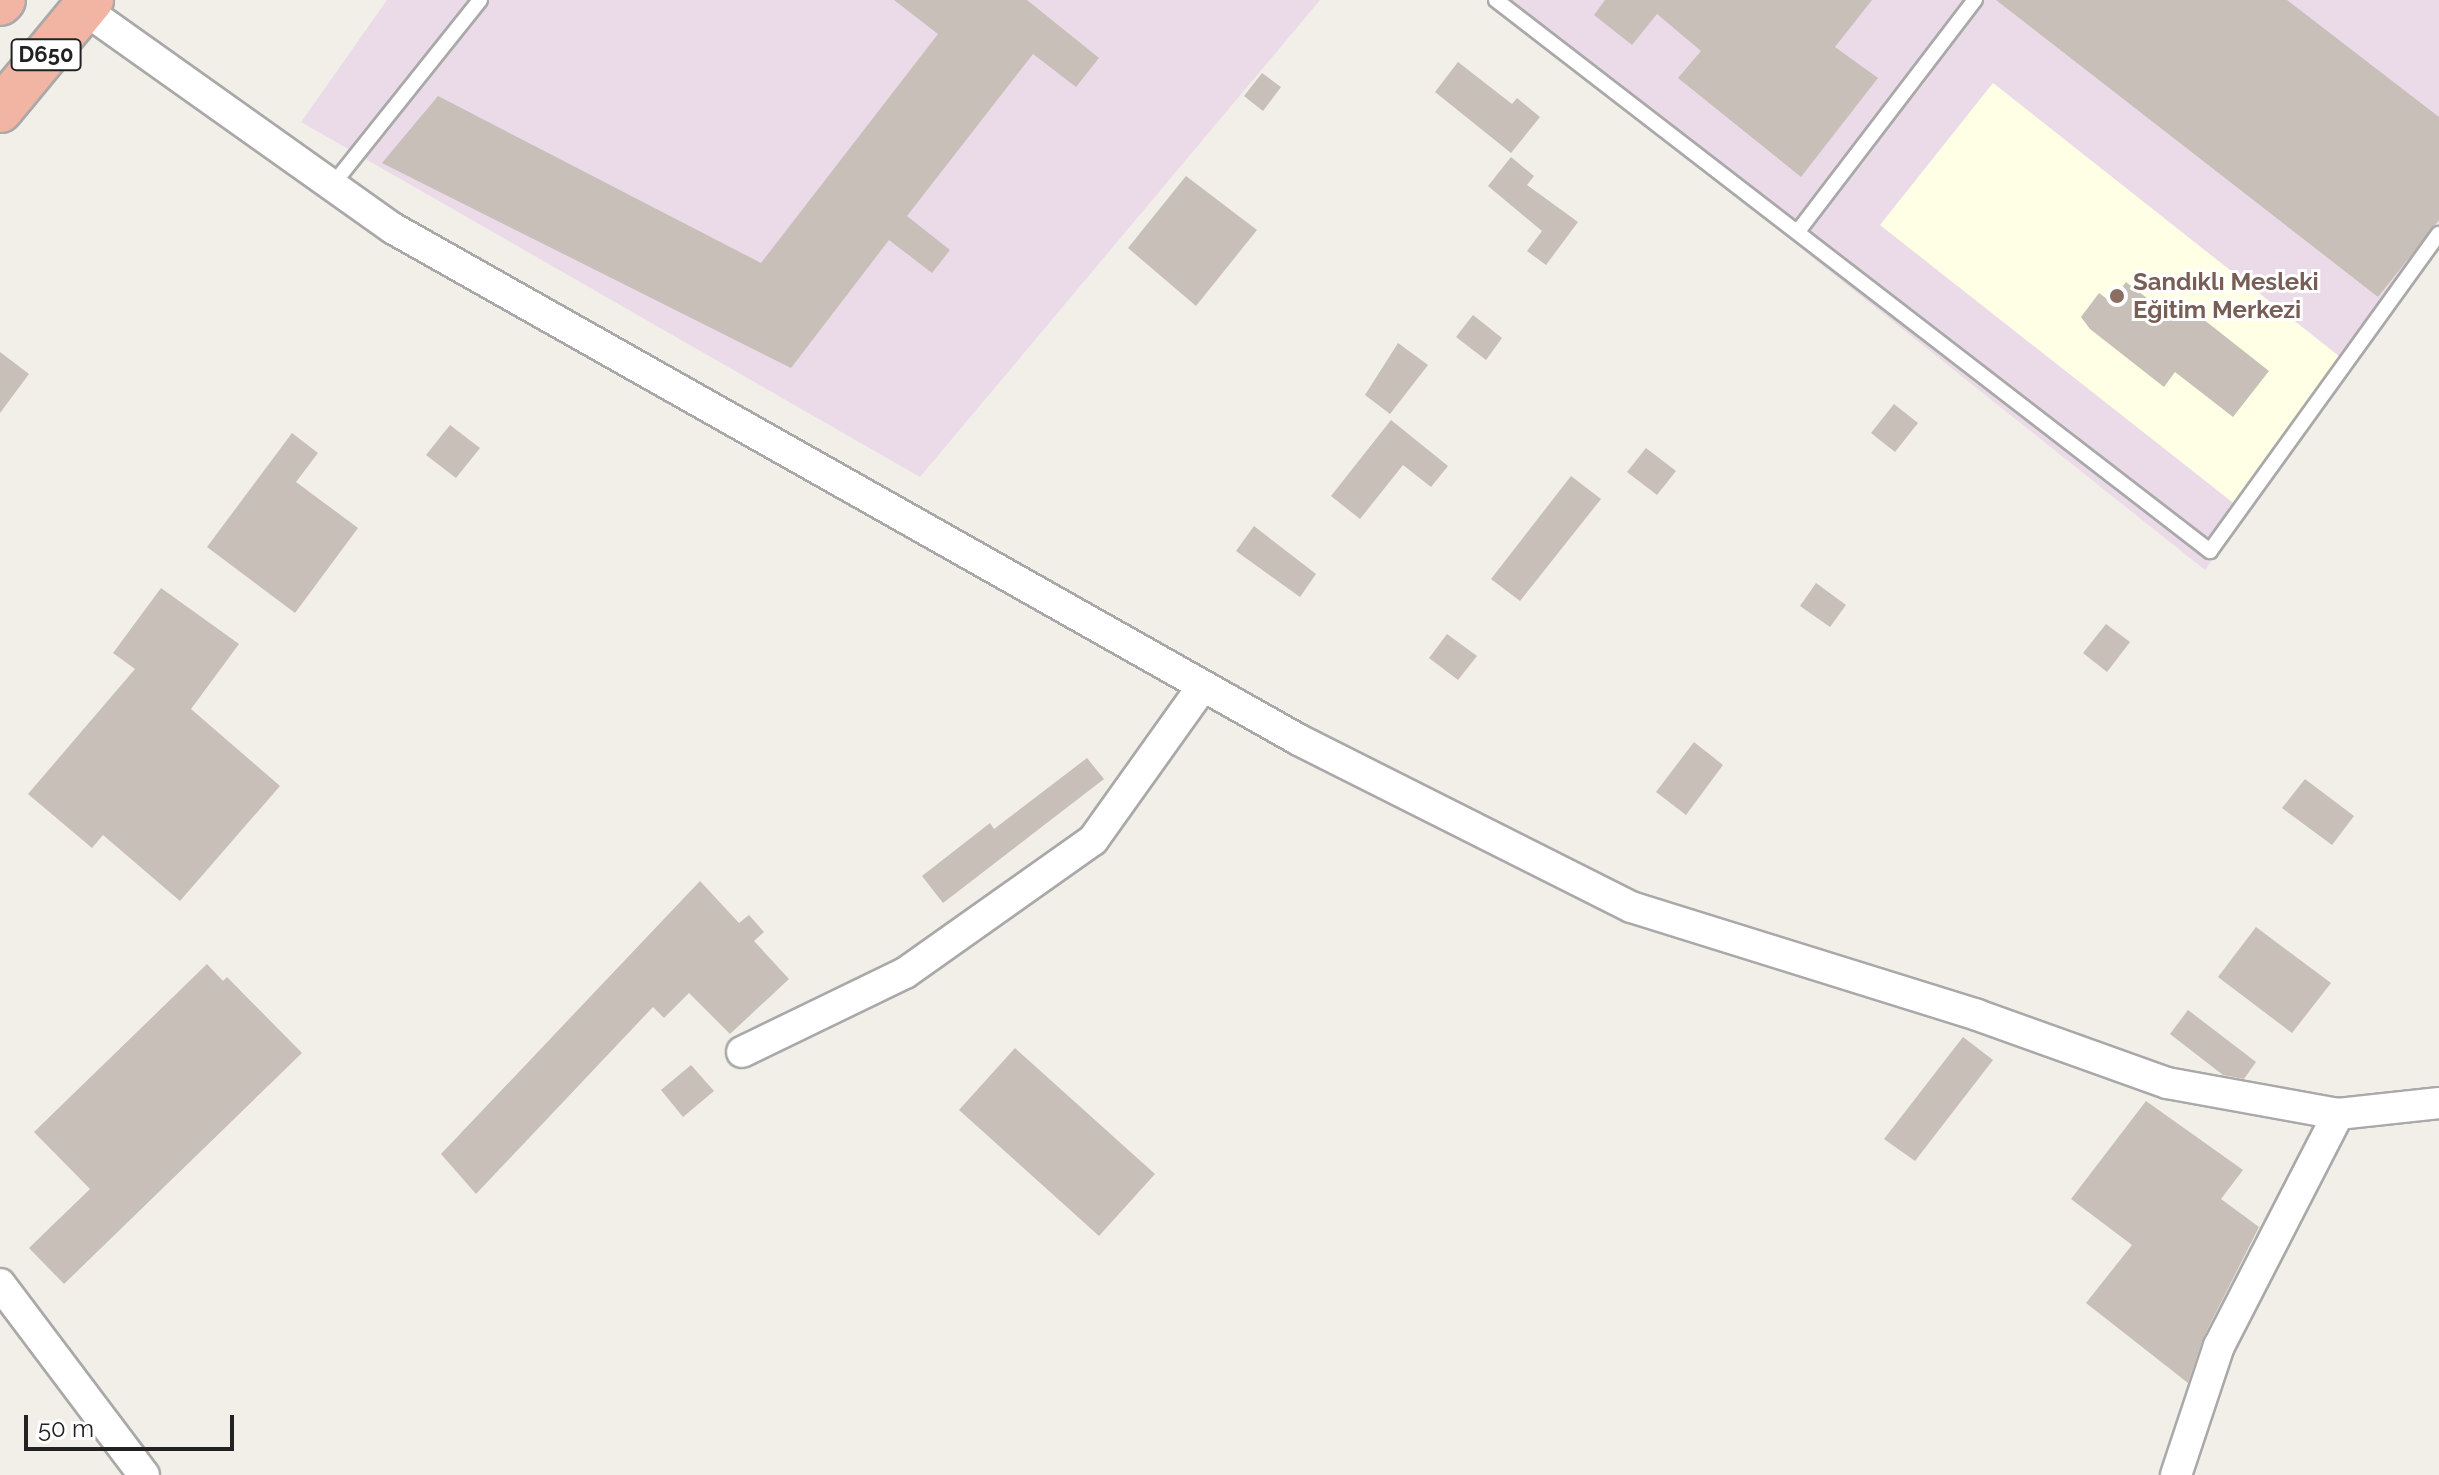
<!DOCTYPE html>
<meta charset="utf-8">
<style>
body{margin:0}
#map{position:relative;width:2439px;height:1475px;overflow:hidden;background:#f2efe9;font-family:Raleway,sans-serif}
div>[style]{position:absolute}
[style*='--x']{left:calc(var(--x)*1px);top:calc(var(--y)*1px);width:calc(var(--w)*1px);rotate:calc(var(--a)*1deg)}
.industrial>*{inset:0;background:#ebdbe8}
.education>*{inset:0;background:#ffffe5}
.building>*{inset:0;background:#c7bfb8}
.roads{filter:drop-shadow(2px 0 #a9a9a9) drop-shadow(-2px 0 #a9a9a9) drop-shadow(0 2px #a9a9a9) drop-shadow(0 -2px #a9a9a9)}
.service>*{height:14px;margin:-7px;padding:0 7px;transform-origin:7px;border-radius:7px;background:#fff}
.minor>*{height:30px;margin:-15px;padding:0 15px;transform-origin:15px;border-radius:15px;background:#fff}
.trunk>*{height:44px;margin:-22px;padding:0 22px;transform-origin:22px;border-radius:22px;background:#f2b4a3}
.dots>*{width:22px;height:22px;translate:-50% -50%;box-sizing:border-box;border:4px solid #fff;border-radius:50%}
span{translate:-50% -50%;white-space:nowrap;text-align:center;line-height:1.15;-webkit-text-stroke:6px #fff;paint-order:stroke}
.shield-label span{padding:2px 6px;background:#fff;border:2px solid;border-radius:6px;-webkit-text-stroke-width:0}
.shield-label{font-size:22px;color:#222;font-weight:700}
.education-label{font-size:24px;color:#785e54;font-weight:700}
.left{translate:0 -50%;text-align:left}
.scale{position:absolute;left:24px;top:1415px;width:210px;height:36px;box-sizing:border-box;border:4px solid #222;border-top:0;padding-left:10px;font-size:24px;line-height:28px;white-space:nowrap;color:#222;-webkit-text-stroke:6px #fff;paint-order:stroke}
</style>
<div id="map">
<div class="industrial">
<i style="clip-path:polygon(387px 0,1320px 0,920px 477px,301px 122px)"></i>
<i style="clip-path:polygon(1489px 0,2439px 0,2439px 246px,2205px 570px)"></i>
</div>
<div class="education">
<i style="clip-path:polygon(1993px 83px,2354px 368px,2241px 509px,1880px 225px)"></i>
</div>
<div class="building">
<i style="clip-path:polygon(894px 0,1027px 0,1099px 58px,1076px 87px,1033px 54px,907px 216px,950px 250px,932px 273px,889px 240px,791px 368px,382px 163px,438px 96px,761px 263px,938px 34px)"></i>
<i style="clip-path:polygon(1605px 0,1872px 0,1835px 47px,1878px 78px,1801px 177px,1678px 78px,1701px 51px,1657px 14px,1632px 45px,1594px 15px)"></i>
<i style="clip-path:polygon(1996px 0,2287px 0,2439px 117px,2439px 220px,2378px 297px)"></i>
<i style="clip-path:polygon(1458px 62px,1512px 104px,1517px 98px,1540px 117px,1511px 153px,1435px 92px)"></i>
<i style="clip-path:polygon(1262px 73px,1281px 87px,1263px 111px,1244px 96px)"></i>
<i style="clip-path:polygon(1511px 157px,1534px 176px,1527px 185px,1578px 222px,1546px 265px,1527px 251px,1542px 231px,1488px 186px)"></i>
<i style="clip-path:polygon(1186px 176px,1257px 230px,1196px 306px,1128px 248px)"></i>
<i style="clip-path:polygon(2126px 282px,2173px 318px,2184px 304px,2269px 371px,2233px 417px,2175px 372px,2164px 387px,2090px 329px,2081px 317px,2099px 293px,2111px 302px)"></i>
<i style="clip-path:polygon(1473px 315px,1502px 338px,1486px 360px,1456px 337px)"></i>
<i style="clip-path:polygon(1398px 343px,1428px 365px,1390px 414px,1365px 395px)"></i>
<i style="clip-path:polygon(0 352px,29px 374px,0 413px)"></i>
<i style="clip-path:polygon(1894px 404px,1918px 423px,1895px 452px,1871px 433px)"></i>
<i style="clip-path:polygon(1391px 420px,1448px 466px,1431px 487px,1403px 465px,1360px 519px,1331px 496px)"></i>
<i style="clip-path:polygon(450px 425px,480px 448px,456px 478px,426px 455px)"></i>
<i style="clip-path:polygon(292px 433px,318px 453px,296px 482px,358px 528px,295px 613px,207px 547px)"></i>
<i style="clip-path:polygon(1646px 448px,1676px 471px,1657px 495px,1627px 472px)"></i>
<i style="clip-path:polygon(1571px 476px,1601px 499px,1520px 601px,1491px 579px)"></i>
<i style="clip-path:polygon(1254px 526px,1316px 574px,1300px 597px,1236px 551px)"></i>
<i style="clip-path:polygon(1816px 583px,1846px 605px,1830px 627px,1800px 606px)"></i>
<i style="clip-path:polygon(161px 588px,239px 644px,191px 709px,280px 786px,180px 901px,103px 835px,92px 848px,28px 794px,135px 669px,113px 653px)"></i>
<i style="clip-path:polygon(2106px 624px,2130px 642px,2107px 672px,2083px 653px)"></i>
<i style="clip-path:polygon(1447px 634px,1477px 656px,1458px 680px,1429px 658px)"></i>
<i style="clip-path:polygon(1694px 742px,1723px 765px,1686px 815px,1656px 792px)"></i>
<i style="clip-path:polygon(1087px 758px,1104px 779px,943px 903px,922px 876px,990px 823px,994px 829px)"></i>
<i style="clip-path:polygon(2305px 779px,2354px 816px,2332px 845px,2282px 808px)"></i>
<i style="clip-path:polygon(700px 881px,739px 923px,749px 915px,764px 932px,754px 941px,789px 979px,730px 1034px,689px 993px,664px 1018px,653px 1007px,476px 1194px,441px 1154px)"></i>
<i style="clip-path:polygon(2256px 927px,2331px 983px,2292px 1033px,2218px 977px)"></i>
<i style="clip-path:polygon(207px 964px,223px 981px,227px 977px,302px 1053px,64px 1284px,29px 1248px,90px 1189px,34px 1132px)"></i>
<i style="clip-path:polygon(2188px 1010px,2256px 1062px,2244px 1079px,2223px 1075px,2170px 1034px)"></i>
<i style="clip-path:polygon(1963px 1037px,1993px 1060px,1915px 1161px,1884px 1139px)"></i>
<i style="clip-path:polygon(1015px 1048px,1155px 1174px,1099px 1236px,959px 1110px)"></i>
<i style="clip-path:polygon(691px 1065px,714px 1091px,683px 1117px,661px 1090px)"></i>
<i style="clip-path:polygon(2146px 1101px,2243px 1170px,2221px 1199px,2259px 1227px,2203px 1338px,2188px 1383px,2086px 1303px,2132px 1245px,2071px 1199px)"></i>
</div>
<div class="roads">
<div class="service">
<i style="--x:1496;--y:0;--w:902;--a:37.66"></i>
<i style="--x:2210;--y:551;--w:391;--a:-54.2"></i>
<i style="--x:334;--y:183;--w:234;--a:-51.4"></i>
<i style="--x:1799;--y:230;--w:290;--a:-52.6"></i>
</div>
<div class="minor">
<i style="--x:84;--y:9;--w:380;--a:35.4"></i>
<i style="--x:394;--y:229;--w:1039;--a:29.45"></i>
<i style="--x:1299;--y:740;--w:372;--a:26.7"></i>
<i style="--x:1631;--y:907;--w:362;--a:17.3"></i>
<i style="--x:1977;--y:1015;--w:202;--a:19.7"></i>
<i style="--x:2167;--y:1083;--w:174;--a:10.3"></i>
<i style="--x:2338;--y:1114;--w:102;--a:-6.2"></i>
<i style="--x:742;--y:1052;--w:181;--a:-25.9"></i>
<i style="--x:905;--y:973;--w:230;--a:-35.3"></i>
<i style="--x:1093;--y:840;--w:188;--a:-54.5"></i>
<i style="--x:0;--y:1284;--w:239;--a:53"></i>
<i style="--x:2176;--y:1475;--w:136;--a:-71.6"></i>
<i style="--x:2219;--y:1346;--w:261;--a:-62.8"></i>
</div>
<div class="trunk">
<i style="--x:0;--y:3;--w:4;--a:-45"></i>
<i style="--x:0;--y:110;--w:143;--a:-50.4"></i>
</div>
</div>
<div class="dots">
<i style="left:2117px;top:296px;background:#8d6e63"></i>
</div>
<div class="shield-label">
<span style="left:46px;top:55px">D650</span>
</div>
<div class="education-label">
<span class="left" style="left:2133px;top:296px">Sandıklı Mesleki<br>Eğitim Merkezi</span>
</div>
<div class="scale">50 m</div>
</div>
